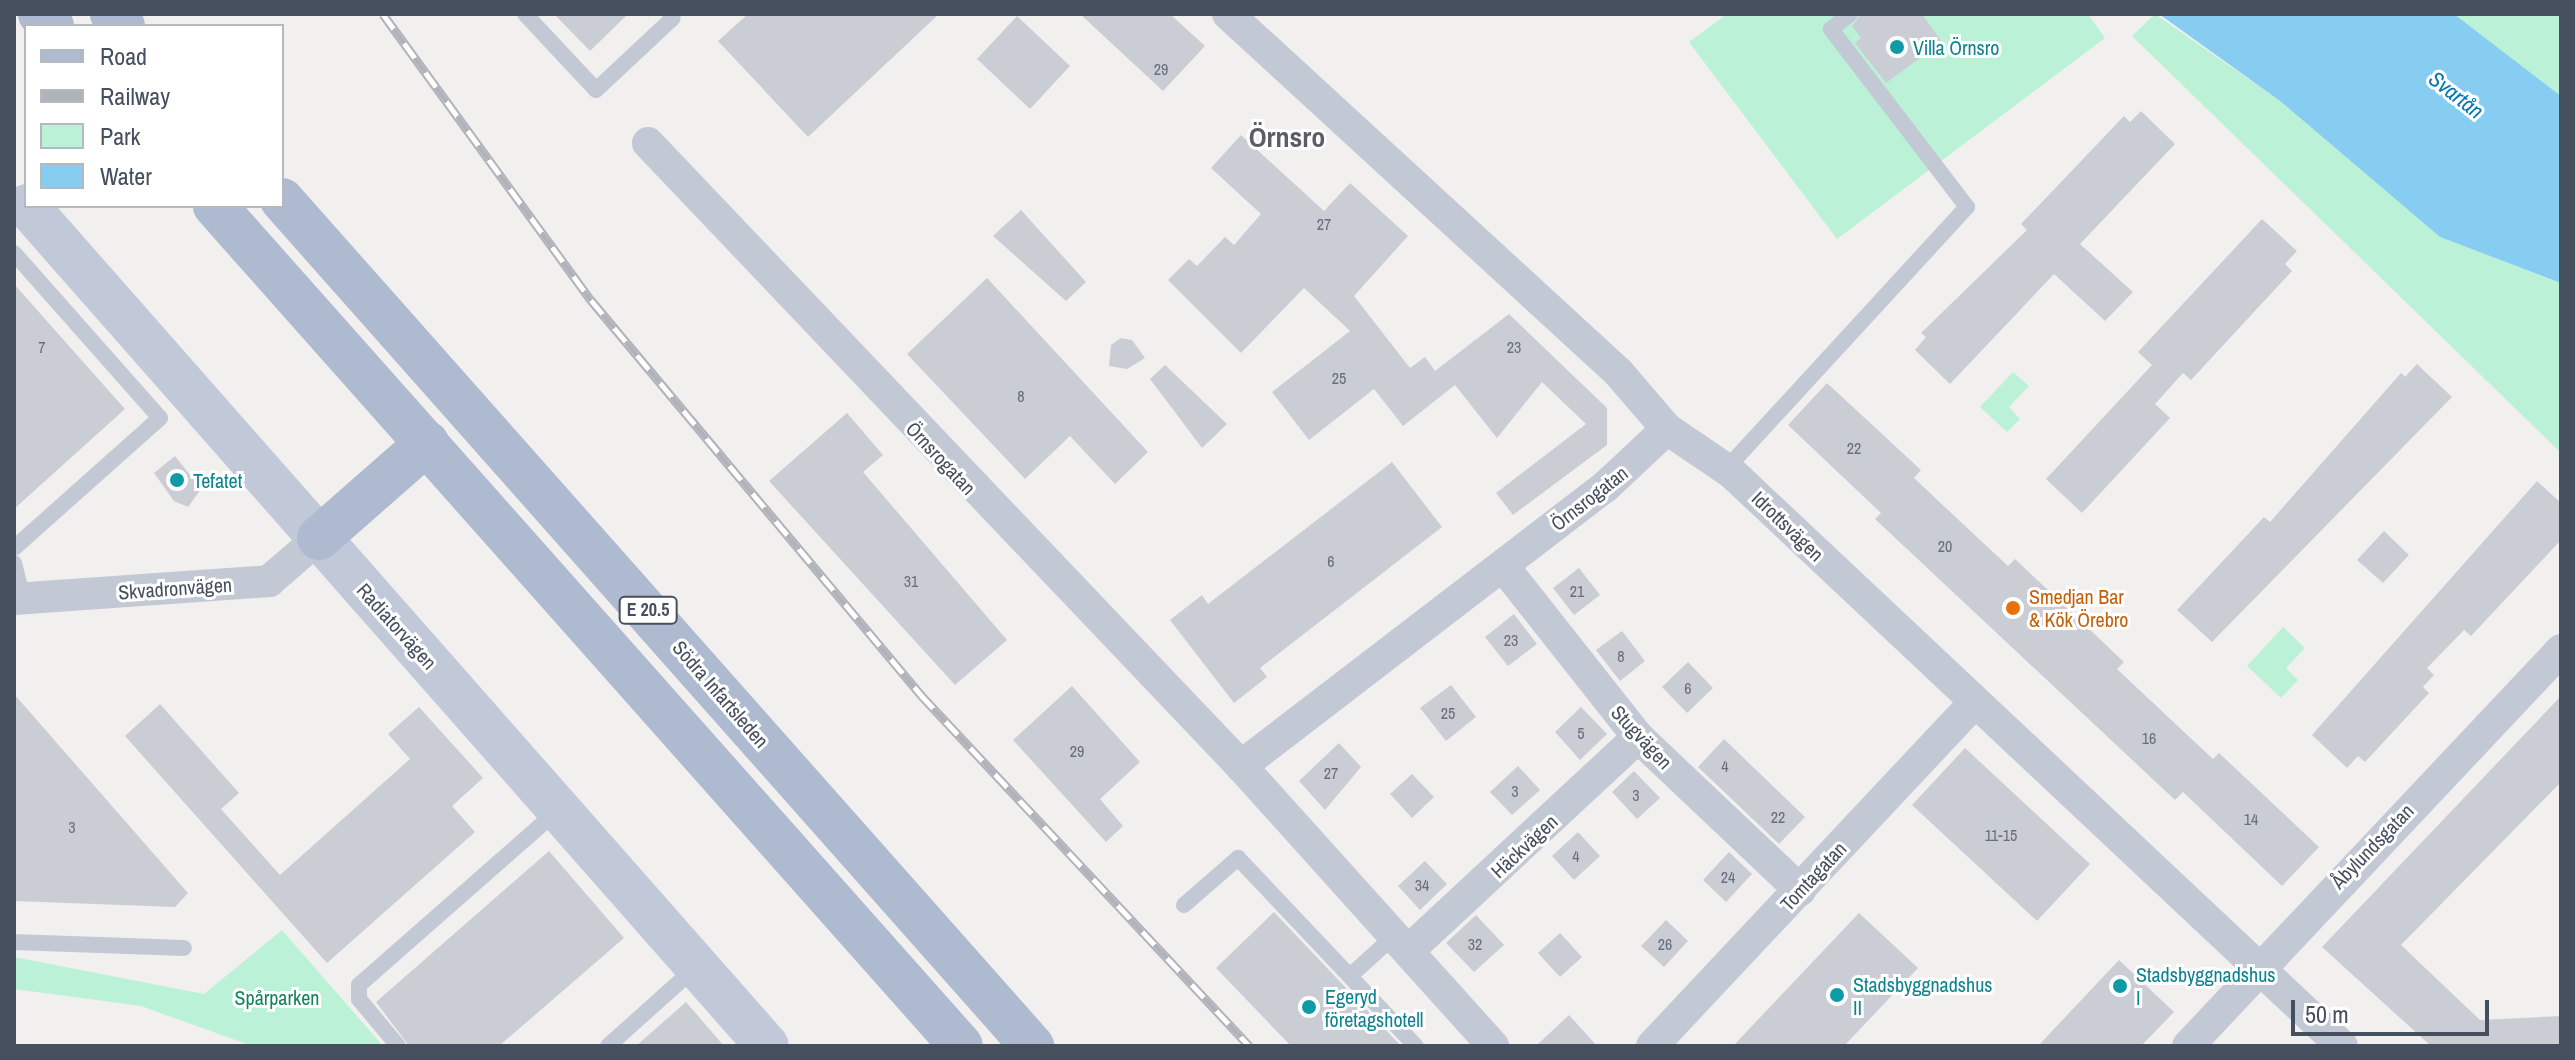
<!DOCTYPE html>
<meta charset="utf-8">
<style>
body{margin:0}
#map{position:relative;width:2575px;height:1060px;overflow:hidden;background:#f2efef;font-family:"Archivo Narrow",sans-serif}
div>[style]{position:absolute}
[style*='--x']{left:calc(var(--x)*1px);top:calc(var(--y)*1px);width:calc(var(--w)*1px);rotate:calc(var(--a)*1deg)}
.green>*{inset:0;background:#bbf2d7}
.water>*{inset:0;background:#86cdf1}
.building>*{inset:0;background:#cbcdd5}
.lane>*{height:16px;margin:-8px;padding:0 8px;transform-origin:8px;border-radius:8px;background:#c2c9d5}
.street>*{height:32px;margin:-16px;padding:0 16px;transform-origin:16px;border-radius:16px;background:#c2c9d5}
.secondary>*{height:44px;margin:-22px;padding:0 22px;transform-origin:22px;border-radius:22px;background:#c1c9d9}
.primary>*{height:44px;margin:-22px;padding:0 22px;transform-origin:22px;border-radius:22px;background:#adbad0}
.rail>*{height:9px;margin-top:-4.5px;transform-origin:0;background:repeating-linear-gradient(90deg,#fff 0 18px,#b1b3ba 0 36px);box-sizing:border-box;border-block:2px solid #b1b3ba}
.dots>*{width:22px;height:22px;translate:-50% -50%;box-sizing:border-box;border:4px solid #fff;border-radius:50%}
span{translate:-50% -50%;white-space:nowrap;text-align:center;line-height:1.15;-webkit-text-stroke:6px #fff;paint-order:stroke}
.number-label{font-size:16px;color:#676e7c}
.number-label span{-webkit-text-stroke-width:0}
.shield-label span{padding:2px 6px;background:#fff;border:2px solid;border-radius:6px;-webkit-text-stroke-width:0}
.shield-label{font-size:18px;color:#464f5e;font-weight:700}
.culture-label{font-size:20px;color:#0d838f}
.left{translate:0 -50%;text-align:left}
.street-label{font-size:20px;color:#464f5e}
.food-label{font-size:20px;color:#c56008}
.park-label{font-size:20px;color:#12845a}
.water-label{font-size:22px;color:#0477b3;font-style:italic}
.district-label{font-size:28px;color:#5b5e65;font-weight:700}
.frame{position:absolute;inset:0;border:16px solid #464f5e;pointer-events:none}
.legend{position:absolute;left:24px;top:24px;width:260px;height:184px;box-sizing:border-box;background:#fff;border:2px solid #b5b9bf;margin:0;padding:10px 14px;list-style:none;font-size:24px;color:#464f5e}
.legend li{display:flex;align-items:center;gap:16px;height:40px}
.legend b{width:40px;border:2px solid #b5b9bf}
.scale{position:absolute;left:2291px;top:1000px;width:198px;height:36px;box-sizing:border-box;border:4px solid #464f5e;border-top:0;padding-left:10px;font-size:24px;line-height:28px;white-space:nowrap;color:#464f5e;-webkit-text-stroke:6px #fff;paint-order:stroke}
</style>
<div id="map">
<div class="green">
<i style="clip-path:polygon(1727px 14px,2088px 14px,2105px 38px,1837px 239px,1689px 42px)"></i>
<i style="clip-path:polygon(2155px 14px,2280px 101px,2440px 237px,2561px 283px,2561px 453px,2132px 36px)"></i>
<i style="clip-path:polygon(2454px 14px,2561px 14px,2561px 96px)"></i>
<i style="clip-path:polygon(2013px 372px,2029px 386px,2009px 407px,2020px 419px,2007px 432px,1980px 407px)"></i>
<i style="clip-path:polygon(2283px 627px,2305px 648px,2286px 668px,2298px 680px,2281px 698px,2247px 666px)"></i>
<i style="clip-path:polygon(282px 930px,383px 1046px,252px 1046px,141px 1006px,14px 989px,14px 957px,204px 994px)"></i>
</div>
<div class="water">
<i style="clip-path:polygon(2159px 14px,2454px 14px,2561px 96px,2561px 283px,2440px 237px,2280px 101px)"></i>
</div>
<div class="building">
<i style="clip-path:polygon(554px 14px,628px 14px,590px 51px)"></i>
<i style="clip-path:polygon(748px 14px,939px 14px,808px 137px,718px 41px)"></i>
<i style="clip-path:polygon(1080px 14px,1170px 14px,1205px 46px,1163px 91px)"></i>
<i style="clip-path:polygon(1861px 14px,1922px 14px,1942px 42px,1886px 83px,1855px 43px,1861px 38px,1852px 26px)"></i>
<i style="clip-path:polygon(1017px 16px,1070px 66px,1030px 109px,977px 59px)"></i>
<i style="clip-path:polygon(2141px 111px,2175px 144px,2080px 244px,2133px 292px,2105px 321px,2054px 274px,1950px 384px,1915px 350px,1926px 337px,1921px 333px,2027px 230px,2021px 224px,2124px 116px,2130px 122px)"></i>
<i style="clip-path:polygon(1241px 135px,1324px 211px,1350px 183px,1408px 236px,1354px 296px,1410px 368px,1425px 357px,1435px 371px,1509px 314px,1607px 408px,1607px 445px,1513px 515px,1496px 493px,1586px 424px,1542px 382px,1497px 438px,1455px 385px,1403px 426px,1374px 389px,1309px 440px,1272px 392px,1350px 331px,1304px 288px,1241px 353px,1168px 280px,1189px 259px,1197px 266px,1225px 237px,1234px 245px,1261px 214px,1211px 168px)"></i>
<i style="clip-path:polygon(1021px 210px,1086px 282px,1066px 301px,993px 236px)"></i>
<i style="clip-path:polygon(2262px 219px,2297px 251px,2285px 264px,2292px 271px,2191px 380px,2183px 373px,2155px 404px,2170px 418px,2082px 513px,2046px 479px,2152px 365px,2138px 352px)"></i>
<i style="clip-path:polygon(987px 278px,1148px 452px,1115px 484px,1070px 436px,1025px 479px,907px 354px)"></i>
<i style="clip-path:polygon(14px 284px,125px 409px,14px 509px)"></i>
<i style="clip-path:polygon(1121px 338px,1132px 340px,1145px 358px,1127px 369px,1109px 366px,1111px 345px)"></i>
<i style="clip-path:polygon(2417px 364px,2452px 397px,2212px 642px,2177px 610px,2264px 517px,2270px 522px,2401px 373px,2405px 377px)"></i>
<i style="clip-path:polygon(1165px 365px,1227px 424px,1202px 448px,1150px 379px)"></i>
<i style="clip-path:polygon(1827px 383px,1921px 470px,1914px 478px,1964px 525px,2008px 566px,2015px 559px,2124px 662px,2117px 669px,2167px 716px,2213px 759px,2219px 753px,2319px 847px,2282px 886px,2183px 792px,2175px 800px,1875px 519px,1881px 513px,1788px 425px)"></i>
<i style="clip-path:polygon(847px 413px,883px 455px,863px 472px,1007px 640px,955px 685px,769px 481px)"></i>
<i style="clip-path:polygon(175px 456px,201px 489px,188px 507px,174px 501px,154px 473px)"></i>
<i style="clip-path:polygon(1392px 462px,1442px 527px,1260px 668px,1267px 677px,1234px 703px,1170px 620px,1202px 595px,1208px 604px)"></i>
<i style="clip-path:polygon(2537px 481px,2561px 503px,2561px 540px,2471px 636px,2464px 630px,2427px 668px,2434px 675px,2423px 687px,2429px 693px,2365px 762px,2358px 756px,2347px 768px,2312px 735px)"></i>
<i style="clip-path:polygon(2384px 531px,2409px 555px,2383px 583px,2357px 560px)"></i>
<i style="clip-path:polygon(1579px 568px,1600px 595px,1574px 615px,1553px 588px)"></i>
<i style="clip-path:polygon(1514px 614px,1537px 644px,1508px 666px,1485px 637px)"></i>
<i style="clip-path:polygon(1622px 631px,1645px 661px,1620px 681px,1596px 650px)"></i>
<i style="clip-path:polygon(1688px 662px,1713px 688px,1687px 713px,1662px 687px)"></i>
<i style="clip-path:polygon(1451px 685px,1476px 717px,1446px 741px,1420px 708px)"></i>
<i style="clip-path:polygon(1072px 686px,1140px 762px,1100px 799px,1123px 826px,1106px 842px,1013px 740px)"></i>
<i style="clip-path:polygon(14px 694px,188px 893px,175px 907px,14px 901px)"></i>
<i style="clip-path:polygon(2561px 696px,2561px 782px,2401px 945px,2480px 1020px,2561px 1016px,2561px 1046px,2431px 1046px,2322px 947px)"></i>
<i style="clip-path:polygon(160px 704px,239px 793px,221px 809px,280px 875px,410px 759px,388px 734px,419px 707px,483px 778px,452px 806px,475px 832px,327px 963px,125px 736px)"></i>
<i style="clip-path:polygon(1581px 707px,1607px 734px,1580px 760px,1555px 732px)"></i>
<i style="clip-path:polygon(1724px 739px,1805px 817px,1779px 844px,1698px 767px)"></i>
<i style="clip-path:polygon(1339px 743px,1361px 767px,1325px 810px,1299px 781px)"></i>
<i style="clip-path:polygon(1965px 748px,2090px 864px,2037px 921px,1912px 805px)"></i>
<i style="clip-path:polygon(1518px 766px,1540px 790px,1512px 815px,1490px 792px)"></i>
<i style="clip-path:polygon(1634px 771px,1660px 798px,1637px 819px,1612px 792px)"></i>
<i style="clip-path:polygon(1412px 774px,1434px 797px,1412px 818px,1390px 794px)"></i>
<i style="clip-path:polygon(1578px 832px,1600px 856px,1574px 880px,1552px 856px)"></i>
<i style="clip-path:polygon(549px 851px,624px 938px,499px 1046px,409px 1046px,376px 1002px)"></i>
<i style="clip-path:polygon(1729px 852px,1752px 874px,1726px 902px,1703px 880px)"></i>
<i style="clip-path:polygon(1425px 861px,1447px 884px,1420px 910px,1398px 886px)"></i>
<i style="clip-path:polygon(1274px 912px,1401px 1046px,1291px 1046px,1216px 968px)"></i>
<i style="clip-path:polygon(1859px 913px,1918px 968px,1844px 1046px,1733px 1046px)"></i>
<i style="clip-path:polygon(1476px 915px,1504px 945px,1474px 972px,1446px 943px)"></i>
<i style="clip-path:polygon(1666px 920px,1688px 941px,1664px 967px,1641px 946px)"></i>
<i style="clip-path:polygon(1560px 933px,1582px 957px,1560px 977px,1538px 953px)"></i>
<i style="clip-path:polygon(2119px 960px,2174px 1012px,2141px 1046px,2038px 1046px)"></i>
<i style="clip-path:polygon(686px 1002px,724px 1046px,636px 1046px)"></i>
<i style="clip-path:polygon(1569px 1015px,1597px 1046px,1536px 1046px)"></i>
</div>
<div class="lane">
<i style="--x:525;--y:14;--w:104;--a:46.9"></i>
<i style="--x:596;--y:90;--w:105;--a:-43.1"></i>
<i style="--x:14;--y:253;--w:220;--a:48.5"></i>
<i style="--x:160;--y:418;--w:195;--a:138.3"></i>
<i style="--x:1726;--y:469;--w:356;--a:-47.4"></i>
<i style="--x:1967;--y:207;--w:224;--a:-127.4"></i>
<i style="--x:1831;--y:29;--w:24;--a:-38"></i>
<i style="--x:14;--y:563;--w:36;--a:76"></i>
<i style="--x:1184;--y:905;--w:72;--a:-41"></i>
<i style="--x:1238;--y:858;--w:259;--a:46.6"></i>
<i style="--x:14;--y:942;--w:170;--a:2"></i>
<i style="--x:1350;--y:976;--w:59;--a:-42.3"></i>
<i style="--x:398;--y:1046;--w:61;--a:-129.7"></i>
<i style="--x:359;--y:999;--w:14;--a:-90"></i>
<i style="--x:359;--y:985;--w:264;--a:-41.3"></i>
<i style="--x:608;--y:1046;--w:118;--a:-41.9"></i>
</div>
<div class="street">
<i style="--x:1228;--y:14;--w:529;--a:42.55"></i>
<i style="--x:1618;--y:372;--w:75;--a:49.3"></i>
<i style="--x:1667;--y:429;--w:78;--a:34.1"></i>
<i style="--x:1732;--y:473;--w:837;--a:43.21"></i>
<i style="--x:648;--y:143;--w:860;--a:46.41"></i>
<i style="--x:1241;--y:766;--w:377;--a:48"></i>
<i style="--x:1503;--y:566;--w:218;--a:51.7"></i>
<i style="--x:1638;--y:737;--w:223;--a:43.4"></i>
<i style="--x:14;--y:599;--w:256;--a:-4"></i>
<i style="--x:269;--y:581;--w:66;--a:-40.7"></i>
<i style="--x:1241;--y:766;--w:459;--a:-37.5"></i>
<i style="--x:1605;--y:487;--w:85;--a:-43.1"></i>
<i style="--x:1408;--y:951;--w:314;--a:-42.9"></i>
<i style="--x:1652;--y:1046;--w:468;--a:-46.8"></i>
<i style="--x:2188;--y:1046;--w:544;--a:-46.71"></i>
</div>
<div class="secondary">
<i style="--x:27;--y:206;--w:1119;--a:48.62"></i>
</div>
<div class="primary">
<i style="--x:40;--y:14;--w:17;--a:45"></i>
<i style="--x:112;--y:14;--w:16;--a:47"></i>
<i style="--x:282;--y:200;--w:1131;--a:48.44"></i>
<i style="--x:215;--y:206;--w:1123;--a:48.39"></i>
<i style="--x:319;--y:538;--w:144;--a:-41.3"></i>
</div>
<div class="rail">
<i style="--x:383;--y:14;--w:354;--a:54"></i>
<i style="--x:591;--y:300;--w:515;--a:50.12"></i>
<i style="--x:921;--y:695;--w:481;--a:46.9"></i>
</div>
<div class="dots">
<i style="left:1897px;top:47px;background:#0f9aa8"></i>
<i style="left:177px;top:480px;background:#0f9aa8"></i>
<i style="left:2013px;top:608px;background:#e8710a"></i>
<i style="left:2120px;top:986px;background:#0f9aa8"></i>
<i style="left:1837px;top:995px;background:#0f9aa8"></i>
<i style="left:1309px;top:1007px;background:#0f9aa8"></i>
</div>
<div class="number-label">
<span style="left:1161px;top:69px">29</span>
<span style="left:1324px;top:224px">27</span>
<span style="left:42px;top:347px">7</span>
<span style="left:1514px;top:347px">23</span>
<span style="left:1339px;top:378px">25</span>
<span style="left:1021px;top:396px">8</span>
<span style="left:1854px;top:448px">22</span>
<span style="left:1945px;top:546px">20</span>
<span style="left:1331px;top:561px">6</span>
<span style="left:911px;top:581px">31</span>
<span style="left:1577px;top:591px">21</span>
<span style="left:1511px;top:640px">23</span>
<span style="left:1621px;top:656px">8</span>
<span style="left:1688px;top:688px">6</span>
<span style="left:1448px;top:713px">25</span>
<span style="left:1581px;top:733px">5</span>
<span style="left:2149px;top:738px">16</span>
<span style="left:1077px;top:751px">29</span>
<span style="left:1725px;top:766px">4</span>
<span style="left:1331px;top:773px">27</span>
<span style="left:1515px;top:791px">3</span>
<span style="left:1636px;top:795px">3</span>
<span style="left:1778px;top:817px">22</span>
<span style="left:2251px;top:819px">14</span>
<span style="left:72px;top:827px">3</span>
<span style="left:2001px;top:835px">11-15</span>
<span style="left:1576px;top:856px">4</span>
<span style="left:1728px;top:877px">24</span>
<span style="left:1422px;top:885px">34</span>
<span style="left:1475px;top:944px">32</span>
<span style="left:1665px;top:944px">26</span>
</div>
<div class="shield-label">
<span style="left:648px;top:610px">E 20.5</span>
</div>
<div class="culture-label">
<span class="left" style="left:1913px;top:47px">Villa Örnsro</span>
<span class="left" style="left:193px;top:480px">Tefatet</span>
<span class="left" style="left:2136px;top:986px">Stadsbyggnadshus<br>I</span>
<span class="left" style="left:1853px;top:996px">Stadsbyggnadshus<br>II</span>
<span class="left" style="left:1325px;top:1008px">Egeryd<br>företagshotell</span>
</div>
<div class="street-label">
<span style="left:941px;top:458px;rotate:47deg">Örnsrogatan</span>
<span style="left:1589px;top:498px;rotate:-38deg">Örnsrogatan</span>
<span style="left:1788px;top:526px;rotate:44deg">Idrottsvägen</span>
<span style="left:175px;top:588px;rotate:-4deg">Skvadronvägen</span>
<span style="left:397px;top:626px;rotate:48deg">Radiatorvägen</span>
<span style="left:721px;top:694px;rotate:49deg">Södra Infartsleden</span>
<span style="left:1642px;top:737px;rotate:47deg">Stugvägen</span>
<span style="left:1524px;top:846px;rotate:-43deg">Häckvägen</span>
<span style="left:2372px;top:846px;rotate:-46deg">Åbylundsgatan</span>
<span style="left:1813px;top:876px;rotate:-47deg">Tomtagatan</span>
</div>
<div class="food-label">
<span class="left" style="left:2029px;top:608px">Smedjan Bar<br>&amp; Kök Örebro</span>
</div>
<div class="park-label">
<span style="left:277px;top:997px">Spårparken</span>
</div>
<div class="water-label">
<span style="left:2456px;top:95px;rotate:38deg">Svartån</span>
</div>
<div class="district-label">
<span style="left:1287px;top:137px">Örnsro</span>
</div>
<div class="frame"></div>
<ul class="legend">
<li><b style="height:10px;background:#adbad0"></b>Road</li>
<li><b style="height:10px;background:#b1b3ba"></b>Railway</li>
<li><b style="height:22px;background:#bbf2d7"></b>Park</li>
<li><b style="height:22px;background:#86cdf1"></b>Water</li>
</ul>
<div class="scale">50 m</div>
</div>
